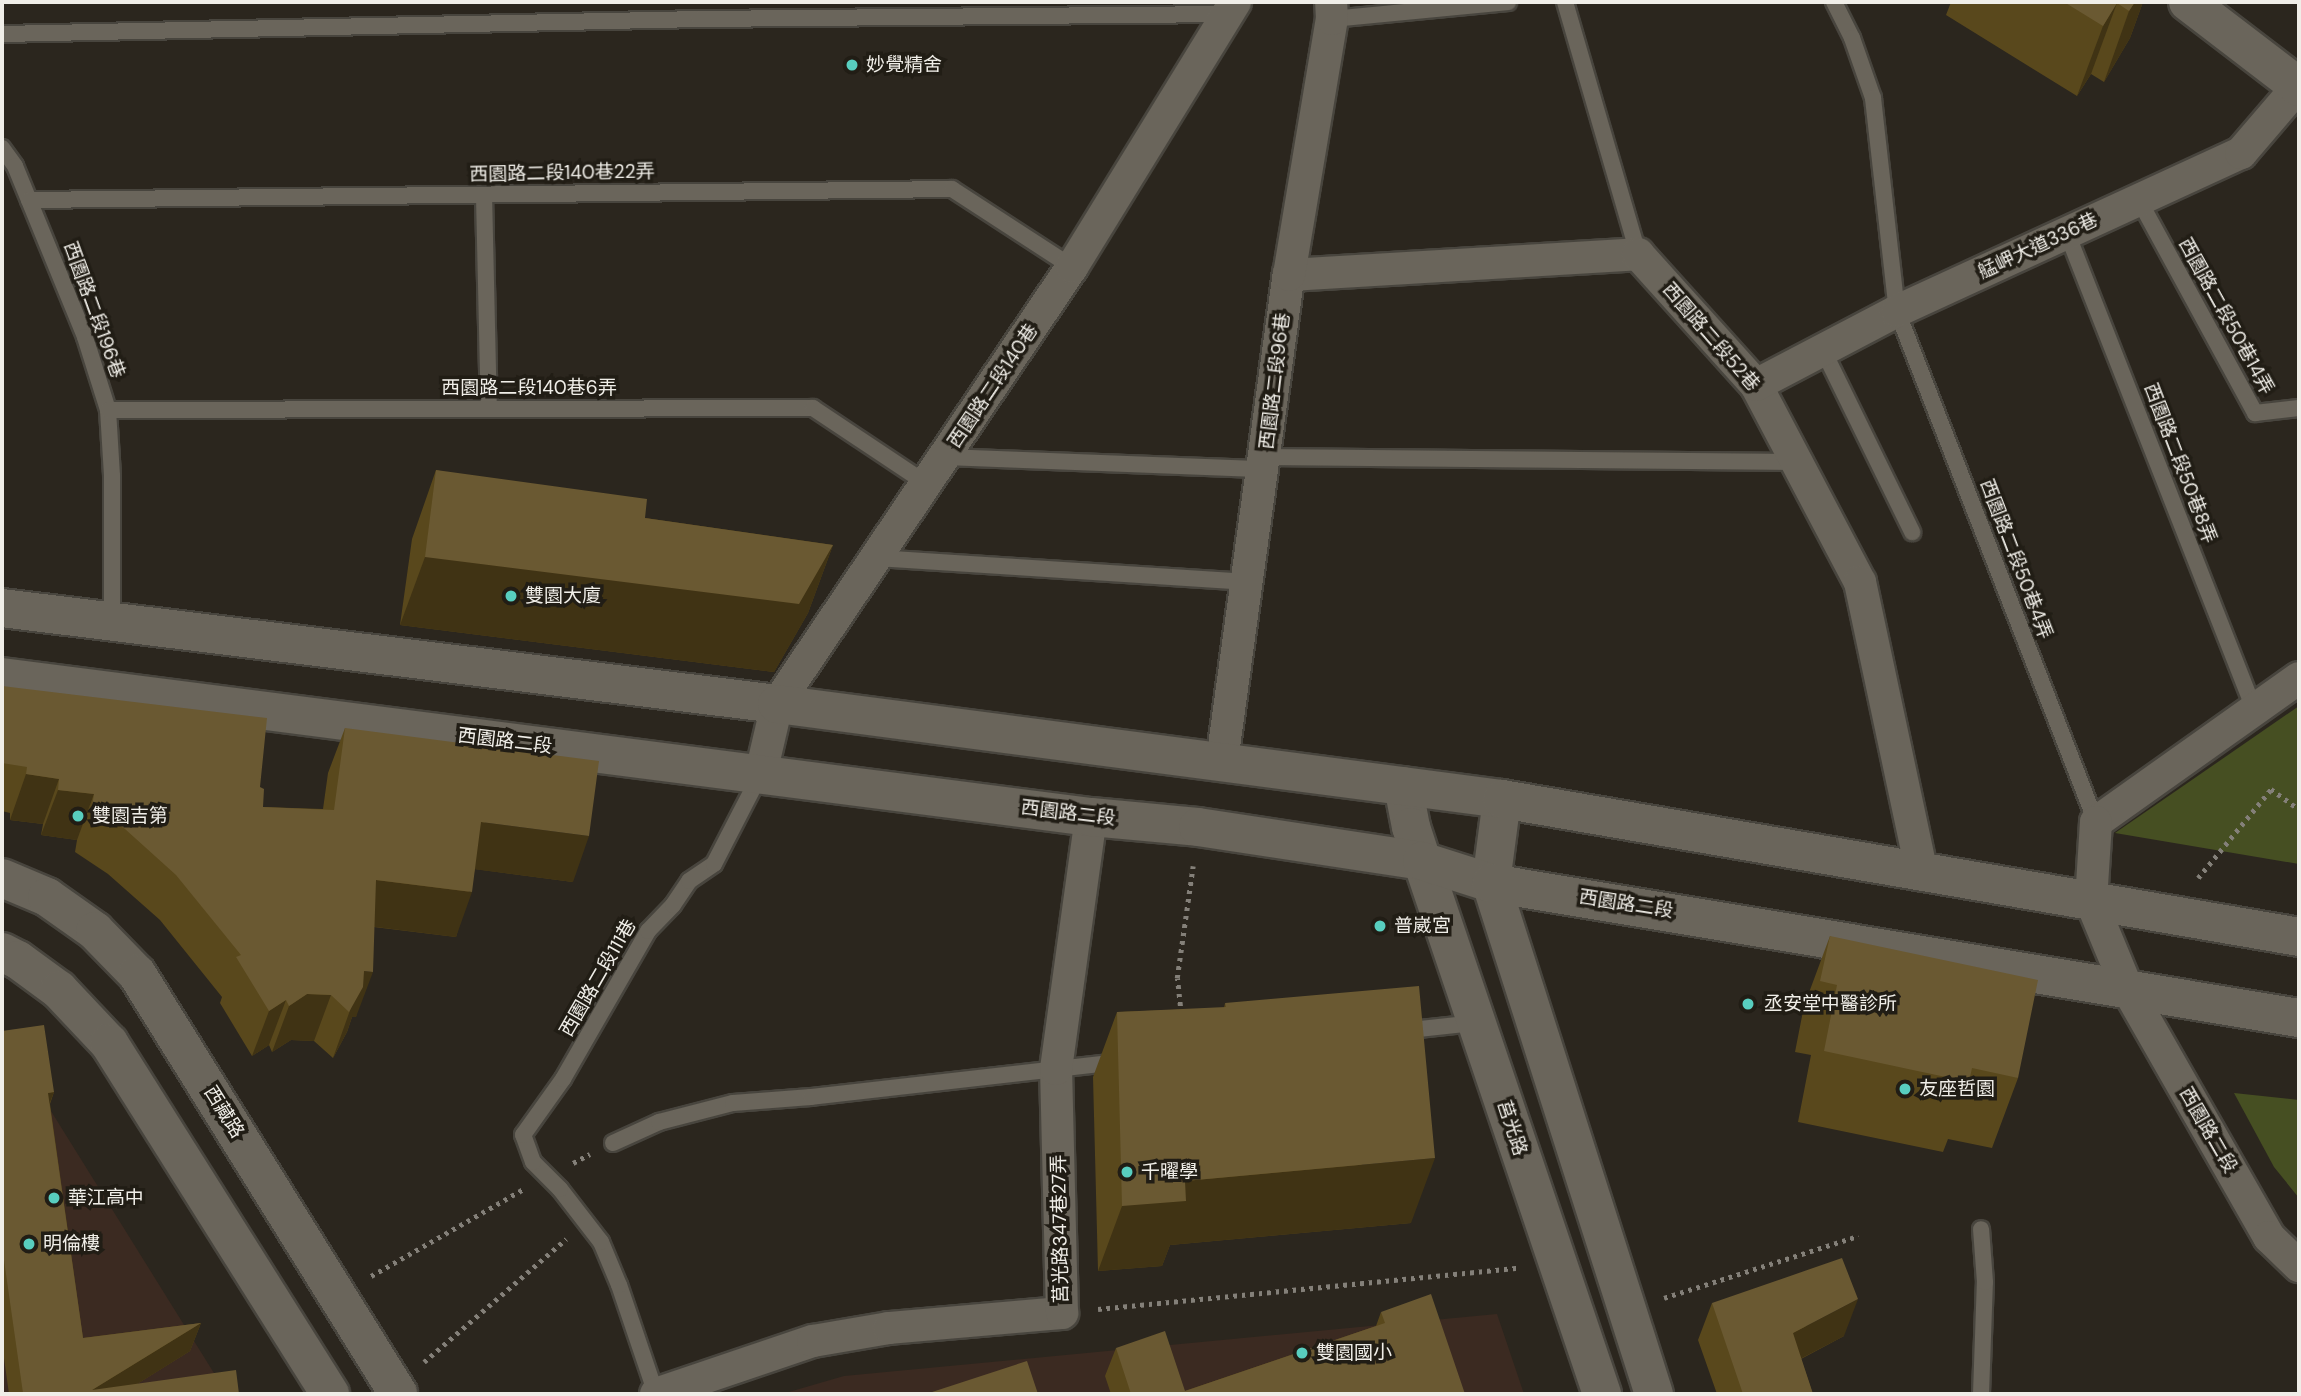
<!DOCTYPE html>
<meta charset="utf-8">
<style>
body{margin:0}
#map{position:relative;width:2301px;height:1396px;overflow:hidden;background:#2b261e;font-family:"DM Sans","Noto Sans TC",sans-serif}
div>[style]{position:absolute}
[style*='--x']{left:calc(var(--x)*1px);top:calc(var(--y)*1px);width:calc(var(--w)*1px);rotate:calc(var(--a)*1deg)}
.education>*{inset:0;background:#3b2a21}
.green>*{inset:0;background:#464f22}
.path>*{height:4.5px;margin-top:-2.25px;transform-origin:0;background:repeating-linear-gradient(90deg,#848079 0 3.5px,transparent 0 8.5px)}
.roads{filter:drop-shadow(2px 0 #48453e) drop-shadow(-2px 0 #48453e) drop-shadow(0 2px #48453e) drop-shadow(0 -2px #48453e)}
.service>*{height:16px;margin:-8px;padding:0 8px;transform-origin:8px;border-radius:8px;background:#6a655b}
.minor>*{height:32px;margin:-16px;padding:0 16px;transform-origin:16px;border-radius:16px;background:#6a655b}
.tertiary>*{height:38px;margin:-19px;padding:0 19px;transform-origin:19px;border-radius:19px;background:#6a655b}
.secondary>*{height:38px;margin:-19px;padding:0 19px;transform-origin:19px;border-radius:19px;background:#6a655b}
.wall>*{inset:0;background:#59481c}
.shaded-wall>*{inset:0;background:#403314}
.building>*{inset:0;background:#6a5932}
.dots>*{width:19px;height:19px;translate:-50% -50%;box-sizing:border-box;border:4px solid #211d15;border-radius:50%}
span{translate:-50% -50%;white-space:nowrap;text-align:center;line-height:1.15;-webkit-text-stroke:7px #211d15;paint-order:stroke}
.poi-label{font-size:19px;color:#f0eee8}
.left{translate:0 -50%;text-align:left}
.street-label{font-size:19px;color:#f0eee8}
.frame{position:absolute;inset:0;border:4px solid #f0eee8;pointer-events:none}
</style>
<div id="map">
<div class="education">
<i style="clip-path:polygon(2px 1046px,41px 1095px,227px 1394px,2px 1394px)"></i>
<i style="clip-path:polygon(1497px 1314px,1524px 1394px,782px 1394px,844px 1376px)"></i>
</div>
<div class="green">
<i style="clip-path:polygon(2299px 706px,2299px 864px,2115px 833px)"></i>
<i style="clip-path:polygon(2234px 1093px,2299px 1100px,2299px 1198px,2274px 1167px)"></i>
</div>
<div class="path">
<i style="--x:2198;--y:878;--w:115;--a:-50.6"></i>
<i style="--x:2271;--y:789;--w:34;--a:36"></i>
<i style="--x:1181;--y:1014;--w:36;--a:-96"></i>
<i style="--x:1177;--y:978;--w:113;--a:-81.9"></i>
<i style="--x:573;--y:1163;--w:19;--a:-28"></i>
<i style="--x:371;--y:1276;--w:174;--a:-29.7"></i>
<i style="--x:1664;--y:1298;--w:204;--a:-17.7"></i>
<i style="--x:1098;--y:1309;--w:422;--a:-5.6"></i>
<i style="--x:424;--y:1362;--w:188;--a:-40.9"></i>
</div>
<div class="roads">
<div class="service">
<i style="--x:1565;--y:2;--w:262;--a:73.8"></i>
<i style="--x:1834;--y:2;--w:40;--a:63.4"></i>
<i style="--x:1852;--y:38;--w:64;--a:70.7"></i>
<i style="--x:1873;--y:98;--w:214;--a:83.6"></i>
<i style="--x:1897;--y:311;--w:548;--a:68.72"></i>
<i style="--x:1332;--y:19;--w:177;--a:-5.5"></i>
<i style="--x:2;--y:34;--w:697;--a:-1.23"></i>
<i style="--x:699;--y:19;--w:528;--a:-0.54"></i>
<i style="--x:2;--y:148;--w:22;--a:54"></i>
<i style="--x:15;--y:166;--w:185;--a:67.7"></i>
<i style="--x:85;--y:337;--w:77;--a:72.5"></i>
<i style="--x:108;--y:410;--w:66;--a:86.5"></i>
<i style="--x:112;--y:476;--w:146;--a:90"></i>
<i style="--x:484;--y:195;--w:214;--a:88.7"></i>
<i style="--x:29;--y:200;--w:923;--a:-0.68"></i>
<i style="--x:952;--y:189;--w:143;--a:33"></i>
<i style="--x:2139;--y:200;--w:243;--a:61.4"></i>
<i style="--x:2255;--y:413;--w:44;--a:-6.5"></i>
<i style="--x:2067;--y:233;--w:511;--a:68.55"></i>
<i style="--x:1823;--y:350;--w:203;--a:63.9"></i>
<i style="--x:108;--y:410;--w:705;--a:-0.16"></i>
<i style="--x:813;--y:408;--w:137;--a:33.7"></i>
<i style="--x:945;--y:457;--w:319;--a:2.2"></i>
<i style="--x:1265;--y:457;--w:532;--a:0.54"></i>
<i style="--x:877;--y:558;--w:372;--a:3.7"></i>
<i style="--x:1401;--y:1031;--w:74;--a:-6.2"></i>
<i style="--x:613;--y:1143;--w:51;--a:-24.5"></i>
<i style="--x:659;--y:1122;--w:76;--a:-14.4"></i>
<i style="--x:733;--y:1103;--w:78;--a:-4.4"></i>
<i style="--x:811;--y:1097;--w:309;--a:-6.5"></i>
<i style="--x:656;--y:1394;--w:115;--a:-108.7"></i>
<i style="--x:619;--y:1285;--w:47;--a:-112.7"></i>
<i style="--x:601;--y:1242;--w:67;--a:-127.7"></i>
<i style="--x:560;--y:1189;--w:38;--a:-135"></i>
<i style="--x:533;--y:1162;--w:29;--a:-110"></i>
<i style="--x:523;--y:1135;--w:69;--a:-54.5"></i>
<i style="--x:563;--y:1079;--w:171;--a:-60.1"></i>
<i style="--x:648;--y:931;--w:36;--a:-46"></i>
<i style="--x:673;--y:905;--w:29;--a:-56"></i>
<i style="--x:689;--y:881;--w:30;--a:-34"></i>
<i style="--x:714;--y:864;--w:100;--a:-62.7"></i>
<i style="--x:1981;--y:1394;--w:112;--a:-88"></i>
<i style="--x:1985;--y:1282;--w:53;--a:-94.3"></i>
</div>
<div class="minor">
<i style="--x:1289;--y:275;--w:350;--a:-3.4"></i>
<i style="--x:1638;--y:254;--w:176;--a:48"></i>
<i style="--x:1756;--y:385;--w:223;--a:62.2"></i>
<i style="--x:1860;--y:582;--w:299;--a:78"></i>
<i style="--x:1756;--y:385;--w:159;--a:-27.7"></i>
<i style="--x:1897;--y:311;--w:379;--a:-24.7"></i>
<i style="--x:2241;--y:153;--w:89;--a:-49.5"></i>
<i style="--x:2299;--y:678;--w:249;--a:144.6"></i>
<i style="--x:2096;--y:822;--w:79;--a:93.6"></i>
<i style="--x:2091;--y:901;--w:94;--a:67.5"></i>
<i style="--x:2127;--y:988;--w:287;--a:60.3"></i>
<i style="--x:2269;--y:1237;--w:42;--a:44"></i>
<i style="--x:1222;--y:761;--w:491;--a:-82.2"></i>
<i style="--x:1289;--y:275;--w:260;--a:-80.5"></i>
<i style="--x:1332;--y:19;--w:17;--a:-93"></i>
<i style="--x:761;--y:773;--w:71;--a:-76.9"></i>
<i style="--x:777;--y:704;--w:527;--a:-55.98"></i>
<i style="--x:1072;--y:267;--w:311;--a:-58.4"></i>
<i style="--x:656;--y:1394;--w:166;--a:-18.7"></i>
<i style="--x:813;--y:1341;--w:77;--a:-9.7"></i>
<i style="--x:889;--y:1328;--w:174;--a:-5"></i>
<i style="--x:1062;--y:1313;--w:244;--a:-91.4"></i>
<i style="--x:1056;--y:1069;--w:254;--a:-82.1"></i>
</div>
<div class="tertiary">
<i style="--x:1403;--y:786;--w:42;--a:79"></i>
<i style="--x:1411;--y:827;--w:36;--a:72"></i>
<i style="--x:1422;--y:861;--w:563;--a:71.34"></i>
<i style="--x:1502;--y:799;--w:85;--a:97.5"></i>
<i style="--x:1491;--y:883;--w:536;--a:72.31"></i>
<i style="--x:2;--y:878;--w:49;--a:22.9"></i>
<i style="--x:47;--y:897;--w:59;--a:35.3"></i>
<i style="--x:95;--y:931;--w:60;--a:45.7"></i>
<i style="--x:137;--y:974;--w:494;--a:58.1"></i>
<i style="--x:2;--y:952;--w:18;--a:27"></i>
<i style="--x:18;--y:960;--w:51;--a:36.2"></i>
<i style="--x:59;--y:990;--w:73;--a:46.7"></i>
<i style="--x:109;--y:1043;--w:415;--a:57.8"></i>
</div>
<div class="secondary">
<i style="--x:2188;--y:2;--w:140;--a:37.4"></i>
<i style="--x:2;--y:608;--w:781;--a:7.06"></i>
<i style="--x:777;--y:704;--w:731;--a:7.47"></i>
<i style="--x:1502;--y:799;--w:809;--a:9.82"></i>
<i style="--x:2;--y:677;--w:1098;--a:7.33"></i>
<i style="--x:1091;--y:817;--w:107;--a:5.3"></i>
<i style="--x:1198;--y:827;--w:227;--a:8.6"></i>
<i style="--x:1422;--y:861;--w:72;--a:17.7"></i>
<i style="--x:1491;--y:883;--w:819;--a:9.49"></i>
</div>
</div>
<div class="wall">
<i style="clip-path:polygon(1951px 2px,2143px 2px,2130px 38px,2104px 82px,2091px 74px,2077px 96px,1946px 15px)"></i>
<i style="clip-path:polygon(436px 470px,645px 518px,833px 545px,808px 613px,774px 672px,400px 625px,412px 539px)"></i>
<i style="clip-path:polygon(2px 686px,260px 787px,263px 807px,323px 809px,328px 773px,345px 728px,573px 882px,475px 869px,456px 937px,374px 927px,356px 1017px,352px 1017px,347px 1032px,333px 1058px,314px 1041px,291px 1040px,272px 1052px,269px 1045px,252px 1056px,220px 1003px,222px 997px,160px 920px,108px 874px,75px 852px,77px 840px,41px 835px,43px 824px,10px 820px,10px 813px,2px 811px)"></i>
<i style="clip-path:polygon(1830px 936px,2018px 1078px,1992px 1148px,1948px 1139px,1943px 1152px,1798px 1122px,1811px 1055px,1795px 1052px,1804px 1006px)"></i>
<i style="clip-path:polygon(1225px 1003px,1411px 1223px,1170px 1245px,1162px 1266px,1098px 1271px,1093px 1077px,1117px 1012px,1224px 1008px)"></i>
<i style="clip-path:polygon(2px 1031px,54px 1092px,50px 1104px,83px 1338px,201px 1323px,190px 1351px,137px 1384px,239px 1394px,9px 1394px,2px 1344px)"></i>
<i style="clip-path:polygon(1712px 1303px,1844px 1336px,1801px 1359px,1813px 1394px,1717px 1394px,1698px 1340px)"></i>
<i style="clip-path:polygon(1381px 1312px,1465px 1394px,1111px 1394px,1105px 1376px,1116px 1348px,1185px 1391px,1376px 1326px)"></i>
</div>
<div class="shaded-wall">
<i style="clip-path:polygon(2135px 2px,2143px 2px,2130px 38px,2104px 82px,2129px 11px)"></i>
<i style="clip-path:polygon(2117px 3px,2091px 74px,2077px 96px,2103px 26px)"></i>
<i style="clip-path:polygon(833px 545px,808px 613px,774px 672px,400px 625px,425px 557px)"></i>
<i style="clip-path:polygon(26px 774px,59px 779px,43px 824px,10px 820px)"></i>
<i style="clip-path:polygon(58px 790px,94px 794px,77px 840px,41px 835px)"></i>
<i style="clip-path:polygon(481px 822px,589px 836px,573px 882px,465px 868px)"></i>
<i style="clip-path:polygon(376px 880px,472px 892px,456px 937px,360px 925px)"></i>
<i style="clip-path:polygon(364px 971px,373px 972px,356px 1017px,352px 1017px,347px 1032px,333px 1058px)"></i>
<i style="clip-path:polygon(307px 994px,331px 995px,314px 1041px,291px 1040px,272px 1052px,289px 1006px)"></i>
<i style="clip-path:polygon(286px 1000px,269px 1045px,252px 1056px,269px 1011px)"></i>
<i style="clip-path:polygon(54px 1092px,43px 1120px,48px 1093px)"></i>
<i style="clip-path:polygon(1435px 1158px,1411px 1223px,1170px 1245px,1162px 1266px,1098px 1271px,1122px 1206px,1185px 1181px)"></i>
<i style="clip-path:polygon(1858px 1299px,1844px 1336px,1779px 1370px,1793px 1333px)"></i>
<i style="clip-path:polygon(201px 1323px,190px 1351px,121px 1394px,92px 1390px)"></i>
</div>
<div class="building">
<i style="clip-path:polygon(2064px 2px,2135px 2px,2129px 11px,2117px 3px,2103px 26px)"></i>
<i style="clip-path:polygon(436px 470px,647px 499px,645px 518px,833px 545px,799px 604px,425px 557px)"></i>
<i style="clip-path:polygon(2px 686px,267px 718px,260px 787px,264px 789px,263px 807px,334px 810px,345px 728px,599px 761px,589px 836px,481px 822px,472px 892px,376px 880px,373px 972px,364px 971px,363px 987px,349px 1012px,331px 995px,307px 994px,289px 1006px,286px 1000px,269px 1011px,236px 957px,241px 955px,176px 875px,125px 829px,92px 806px,94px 794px,58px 790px,59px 779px,26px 774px,27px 767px,2px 763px)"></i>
<i style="clip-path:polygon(1830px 936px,2038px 980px,2018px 1078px,1972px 1068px,1969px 1082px,1824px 1051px,1837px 985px,1820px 981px)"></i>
<i style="clip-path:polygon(1419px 986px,1435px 1158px,1185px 1181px,1186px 1201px,1122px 1206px,1117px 1012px,1226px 1007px,1225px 1003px)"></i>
<i style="clip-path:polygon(44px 1025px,54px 1092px,48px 1093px,83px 1338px,201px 1323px,92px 1390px,236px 1370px,239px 1394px,16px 1394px,23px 1393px,2px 1246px,2px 1031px)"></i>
<i style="clip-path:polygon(1842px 1258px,1858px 1299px,1793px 1333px,1813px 1394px,1743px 1394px,1712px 1303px)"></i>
<i style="clip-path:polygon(1431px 1294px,1465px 1394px,1131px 1394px,1116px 1348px,1165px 1331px,1185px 1391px,1385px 1323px,1381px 1312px)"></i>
<i style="clip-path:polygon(1027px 1361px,1038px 1394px,926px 1394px)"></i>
</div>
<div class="dots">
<i style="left:852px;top:65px;background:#58cebf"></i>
<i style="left:511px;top:596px;background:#58cebf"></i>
<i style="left:78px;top:816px;background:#58cebf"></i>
<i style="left:1380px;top:926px;background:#58cebf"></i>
<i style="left:1748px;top:1004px;background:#58cebf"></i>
<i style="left:1905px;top:1089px;background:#58cebf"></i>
<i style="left:1127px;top:1172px;background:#58cebf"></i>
<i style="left:54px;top:1198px;background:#58cebf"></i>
<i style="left:29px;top:1244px;background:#58cebf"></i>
<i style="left:1302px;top:1353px;background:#58cebf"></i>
</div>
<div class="poi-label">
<span class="left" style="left:866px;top:65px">妙覺精舍</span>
<span class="left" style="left:525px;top:596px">雙園大廈</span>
<span class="left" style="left:92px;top:816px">雙園吉第</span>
<span class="left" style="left:1394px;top:926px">普崴宮</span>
<span class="left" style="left:1764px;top:1004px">丞安堂中醫診所</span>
<span class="left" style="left:1919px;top:1089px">友座哲園</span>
<span class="left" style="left:1141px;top:1172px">千曜學</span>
<span class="left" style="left:68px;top:1198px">華江高中</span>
<span class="left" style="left:43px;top:1244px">明倫樓</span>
<span class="left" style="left:1316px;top:1353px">雙園國小</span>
</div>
<div class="street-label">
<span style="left:562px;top:173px;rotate:-1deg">西園路二段140巷22弄</span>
<span style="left:2038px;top:246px;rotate:-25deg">艋岬大道336巷</span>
<span style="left:94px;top:310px;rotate:70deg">西園路二段196巷</span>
<span style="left:2226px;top:316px;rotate:61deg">西園路二段50巷14弄</span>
<span style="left:1711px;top:337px;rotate:49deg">西園路二段52巷</span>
<span style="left:1275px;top:381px;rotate:-83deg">西園路二段96巷</span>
<span style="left:993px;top:386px;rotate:-56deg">西園路二段140巷</span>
<span style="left:529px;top:388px">西園路二段140巷6弄</span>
<span style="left:2180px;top:463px;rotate:69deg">西園路二段50巷8弄</span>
<span style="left:2016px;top:559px;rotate:69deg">西園路二段50巷4弄</span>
<span style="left:505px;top:741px;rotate:7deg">西園路二段</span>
<span style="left:1068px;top:813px;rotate:7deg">西園路二段</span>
<span style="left:1626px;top:904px;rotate:9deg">西園路二段</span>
<span style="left:598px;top:978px;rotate:-60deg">西園路二段111巷</span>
<span style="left:224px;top:1112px;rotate:58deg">西藏路</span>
<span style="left:1512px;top:1128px;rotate:72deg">莒光路</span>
<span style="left:2208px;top:1130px;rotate:60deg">西園路二段</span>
<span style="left:1060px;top:1229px;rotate:-91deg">莒光路347巷27弄</span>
</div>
<div class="frame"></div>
</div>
